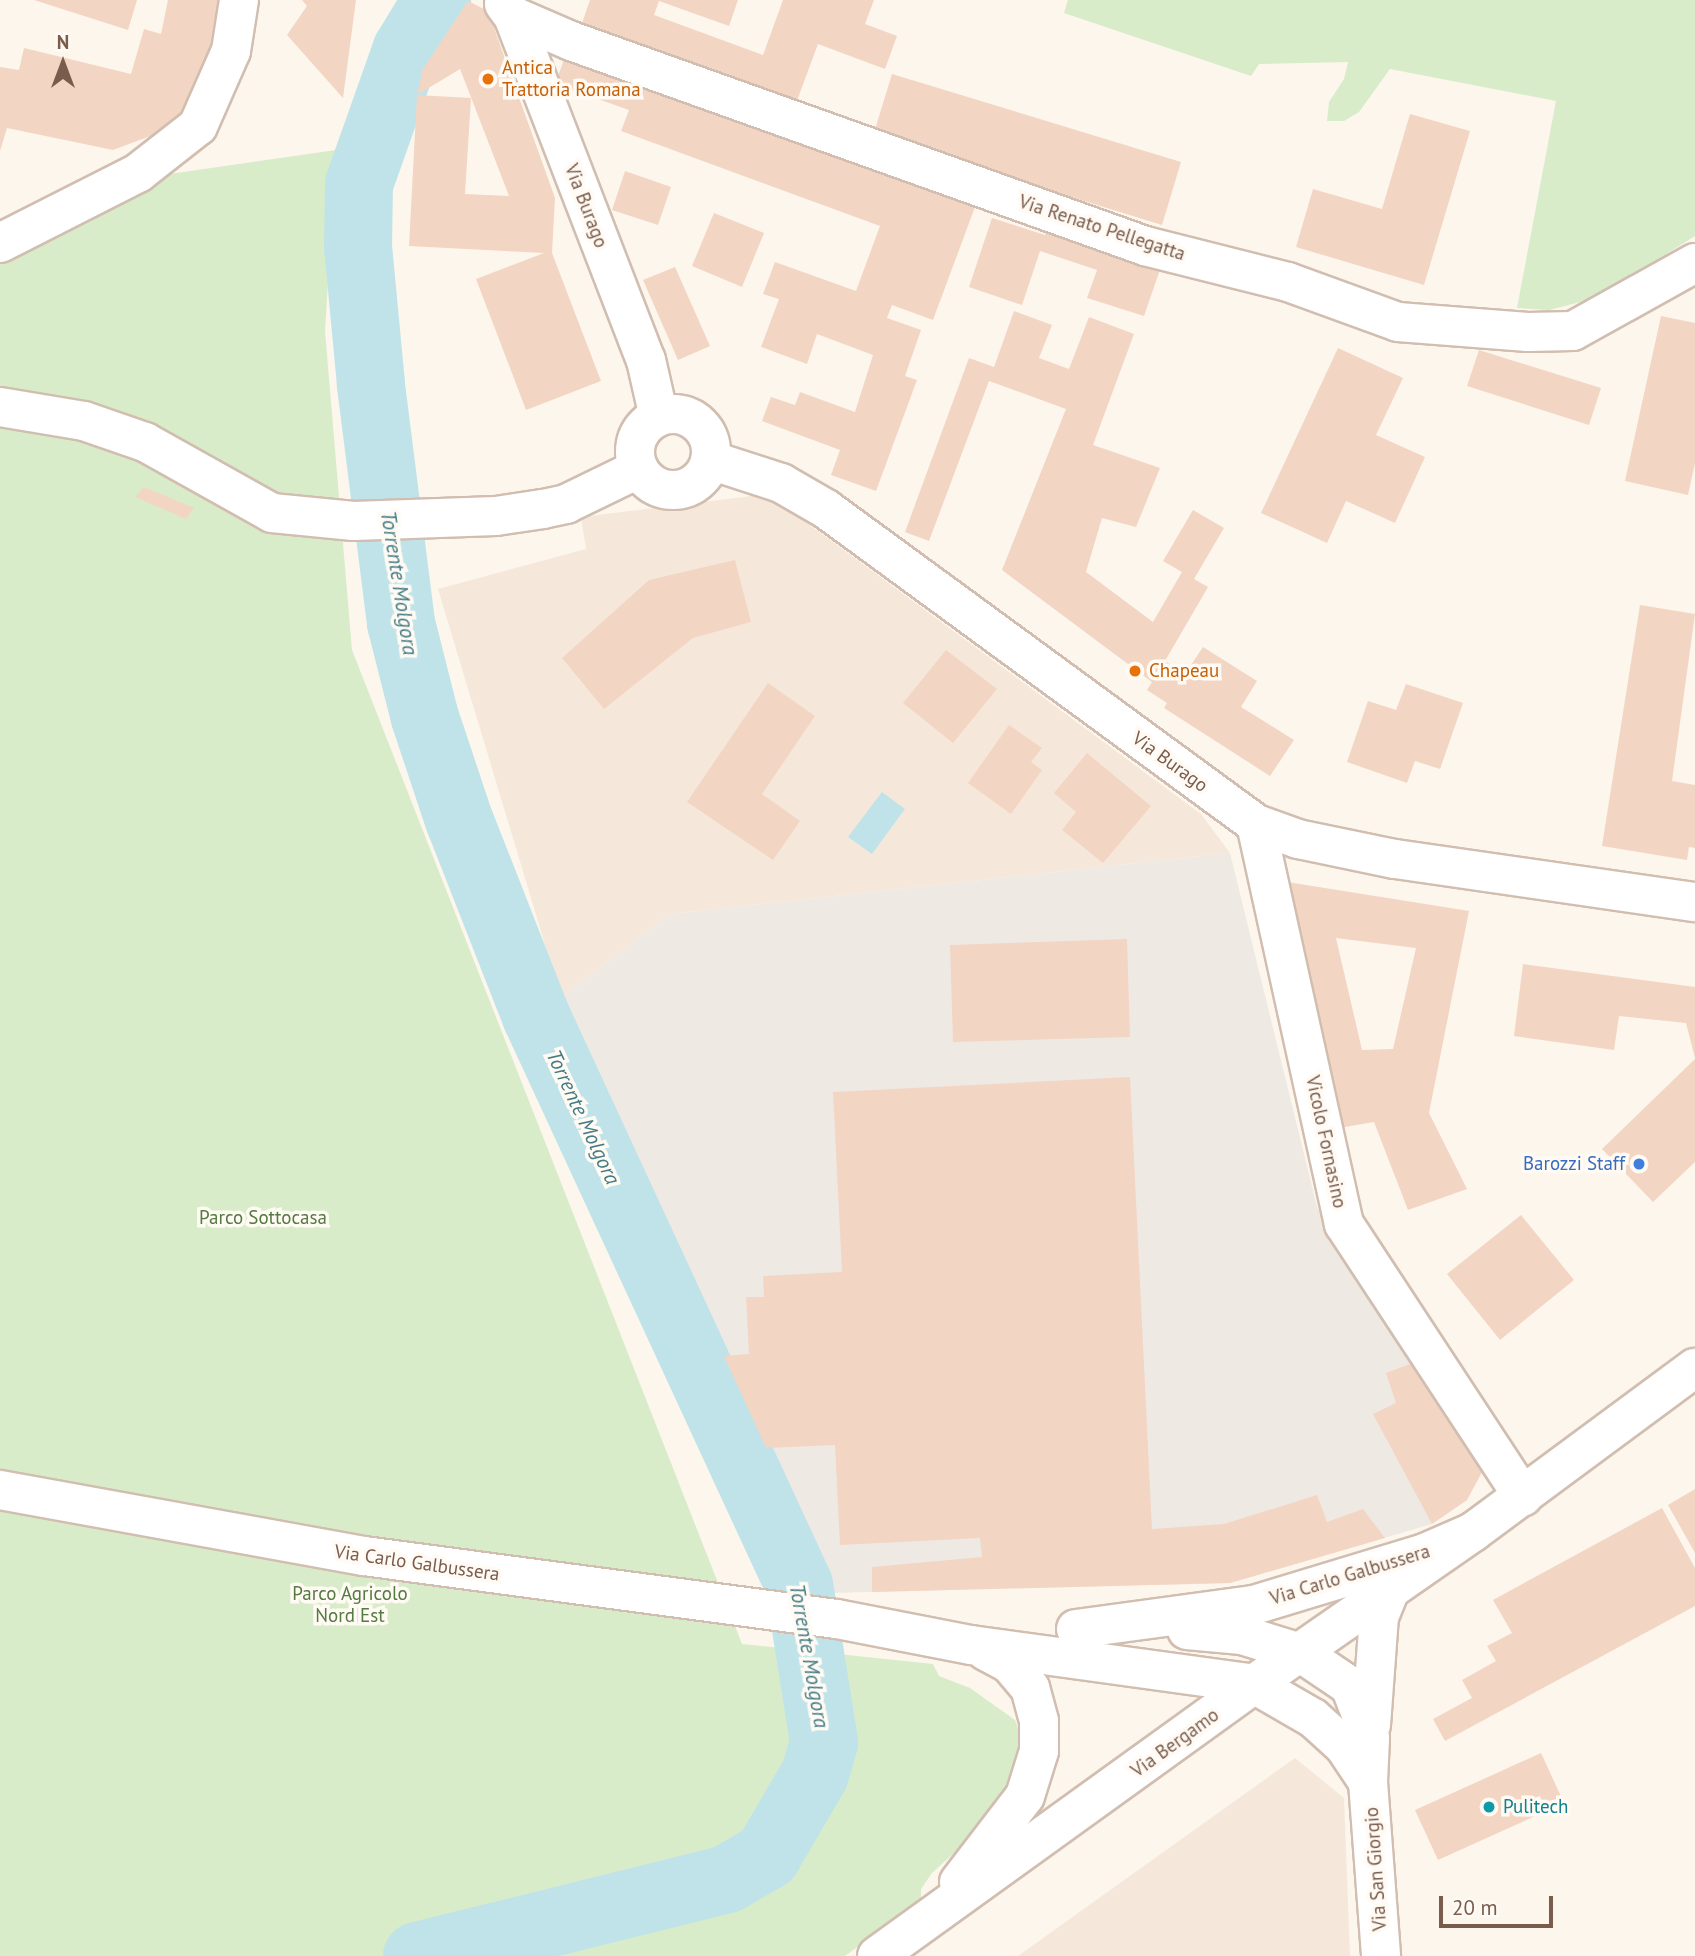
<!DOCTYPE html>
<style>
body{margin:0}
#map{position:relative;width:1695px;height:1956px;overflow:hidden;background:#fdf6ec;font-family:"PT Sans",sans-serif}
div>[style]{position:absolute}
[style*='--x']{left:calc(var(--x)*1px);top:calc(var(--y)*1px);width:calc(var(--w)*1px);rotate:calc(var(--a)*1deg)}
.residential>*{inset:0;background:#f5e8da}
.industrial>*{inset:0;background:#efe9e4}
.green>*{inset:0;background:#d8ecc9}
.water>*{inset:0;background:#bfe3e8}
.river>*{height:68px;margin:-34px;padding:0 34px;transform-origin:34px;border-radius:34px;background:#bfe3e8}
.building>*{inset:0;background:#f3d5c3}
.roads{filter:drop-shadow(2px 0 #d1beb0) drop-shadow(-2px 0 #d1beb0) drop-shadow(0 2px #d1beb0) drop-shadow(0 -2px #d1beb0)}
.street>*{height:38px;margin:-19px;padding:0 19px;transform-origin:19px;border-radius:19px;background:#fff}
.street>.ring{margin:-19px;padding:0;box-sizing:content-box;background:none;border:38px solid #fff;border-radius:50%}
.secondary>*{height:38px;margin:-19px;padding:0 19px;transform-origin:19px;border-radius:19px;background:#fff}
.dots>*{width:19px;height:19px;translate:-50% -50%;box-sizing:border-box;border:4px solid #fffaf3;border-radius:50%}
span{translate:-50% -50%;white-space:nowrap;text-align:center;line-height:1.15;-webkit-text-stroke:7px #fffaf3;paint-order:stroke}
.food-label{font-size:19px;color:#c56008}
.left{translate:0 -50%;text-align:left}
.street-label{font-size:19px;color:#7a5c4d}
.shop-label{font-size:19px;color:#366cbe}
.right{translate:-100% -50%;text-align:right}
.park-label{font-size:19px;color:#537a41}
.culture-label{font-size:19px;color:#0d838f}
.water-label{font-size:21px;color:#437c86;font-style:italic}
.north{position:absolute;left:28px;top:28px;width:70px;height:70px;-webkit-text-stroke:5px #fffaf3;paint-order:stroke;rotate:0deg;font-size:19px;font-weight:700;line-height:28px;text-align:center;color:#7a5c4d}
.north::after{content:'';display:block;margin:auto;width:24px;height:32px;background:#7a5c4d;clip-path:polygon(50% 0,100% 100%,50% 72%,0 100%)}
.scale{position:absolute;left:1439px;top:1896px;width:114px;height:32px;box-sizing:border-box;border:4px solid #7a5c4d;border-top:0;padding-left:9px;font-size:21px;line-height:24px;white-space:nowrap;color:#7a5c4d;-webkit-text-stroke:5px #fffaf3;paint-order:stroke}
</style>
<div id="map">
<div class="residential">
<i style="clip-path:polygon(768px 494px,1201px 814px,1230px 853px,669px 914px,561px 998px,438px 589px,586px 549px,581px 517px)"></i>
<i style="clip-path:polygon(1295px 1758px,1344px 1798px,1350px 1956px,1018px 1956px)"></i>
</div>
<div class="industrial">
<i style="clip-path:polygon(1230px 853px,1317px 1207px,1482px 1472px,1467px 1500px,1432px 1524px,1230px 1583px,831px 1593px,561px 998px,669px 914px)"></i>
</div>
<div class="green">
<i style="clip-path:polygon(1068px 0,1695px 0,1695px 236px,1596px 298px,1549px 310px,1517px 308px,1556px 101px,1390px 69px,1359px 112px,1344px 121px,1327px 121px,1329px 102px,1344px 79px,1348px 62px,1259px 64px,1251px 76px,1064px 13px)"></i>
<i style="clip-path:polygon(336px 150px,325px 331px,352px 650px,742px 1644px,933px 1664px,939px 1676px,970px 1688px,1015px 1720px,1021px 1736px,1021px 1767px,999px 1812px,932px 1873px,921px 1889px,921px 1900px,845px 1956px,0 1956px,0 261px,156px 176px)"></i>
</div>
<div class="water">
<i style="clip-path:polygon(882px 792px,905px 809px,872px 854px,848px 837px)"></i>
</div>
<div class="river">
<i style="--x:417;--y:1956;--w:319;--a:-13.9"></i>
<i style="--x:727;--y:1879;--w:46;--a:-29.9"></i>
<i style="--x:767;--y:1856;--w:95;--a:-59.7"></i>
<i style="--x:815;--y:1774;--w:33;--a:-74"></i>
<i style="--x:824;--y:1742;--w:159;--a:-99"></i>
<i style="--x:799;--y:1585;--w:627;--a:-114.81"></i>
<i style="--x:536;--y:1016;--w:211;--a:-111.4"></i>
<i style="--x:459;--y:820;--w:108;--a:-108.4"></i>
<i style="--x:425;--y:718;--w:98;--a:-104.2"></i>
<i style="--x:401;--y:623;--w:241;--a:-97.2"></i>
<i style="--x:371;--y:384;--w:138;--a:-95.4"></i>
<i style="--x:358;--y:247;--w:63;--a:-89.1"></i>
<i style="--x:359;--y:184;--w:141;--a:-70.5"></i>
<i style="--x:406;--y:51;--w:60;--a:-58.7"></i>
</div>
<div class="building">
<i style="clip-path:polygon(34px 0,137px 0,128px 30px)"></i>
<i style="clip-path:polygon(168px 0,220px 0,211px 50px,187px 114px,164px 131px,113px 150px,7px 128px,0 151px,0 67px,19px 70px,24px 48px,131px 74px,144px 29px,161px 34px)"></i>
<i style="clip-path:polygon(302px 0,356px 0,343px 98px,287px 35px,307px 6px)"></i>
<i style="clip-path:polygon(590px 0,738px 0,729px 26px,659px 1px,654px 15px,763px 55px,783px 0,874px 0,865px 24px,897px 36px,885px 69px,818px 44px,795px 106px,580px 29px)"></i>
<i style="clip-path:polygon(468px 1px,488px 11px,555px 198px,552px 253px,601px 381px,526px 410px,476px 279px,544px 253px,409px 246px,417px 95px,471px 98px,465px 194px,509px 196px,474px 105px,460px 69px,417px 95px,423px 69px)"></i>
<i style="clip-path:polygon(568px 49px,978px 199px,933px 320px,892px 305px,887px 318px,921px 330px,905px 376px,917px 380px,876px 491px,831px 475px,840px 450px,762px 421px,771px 397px,795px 405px,800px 392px,855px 412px,873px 355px,817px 334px,807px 364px,761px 347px,779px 299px,763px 294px,775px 262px,856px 291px,880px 226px,621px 131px,629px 110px,555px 84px)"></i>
<i style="clip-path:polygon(892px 74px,1181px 162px,1162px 225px,873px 136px)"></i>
<i style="clip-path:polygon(1410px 114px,1470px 131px,1424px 285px,1296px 247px,1313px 189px,1382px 209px)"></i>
<i style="clip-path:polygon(625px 171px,671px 187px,658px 225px,612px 210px)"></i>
<i style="clip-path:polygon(714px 213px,764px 233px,742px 287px,692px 266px)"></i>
<i style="clip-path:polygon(992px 218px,1045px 235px,1050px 223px,1163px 261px,1144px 316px,1087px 298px,1097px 270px,1040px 251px,1022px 305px,969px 287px)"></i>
<i style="clip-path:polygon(675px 267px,710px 346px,678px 360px,643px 280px)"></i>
<i style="clip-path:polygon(1014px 311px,1052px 325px,1039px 358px,1069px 369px,1089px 317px,1134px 334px,1093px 445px,1160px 468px,1136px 527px,1102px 518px,1086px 572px,1153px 622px,1182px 572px,1163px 561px,1193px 510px,1224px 528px,1194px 579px,1208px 587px,1165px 661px,1185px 674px,1203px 647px,1257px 681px,1241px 707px,1294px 740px,1270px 776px,1164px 708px,1167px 703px,1147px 690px,1152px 682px,1002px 570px,1066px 409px,989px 381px,929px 541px,905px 532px,969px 358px,994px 367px)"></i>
<i style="clip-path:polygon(1661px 316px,1695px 323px,1695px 463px,1688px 495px,1625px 481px)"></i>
<i style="clip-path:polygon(1338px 348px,1403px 378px,1376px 435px,1425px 457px,1395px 523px,1346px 501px,1327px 543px,1261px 513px)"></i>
<i style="clip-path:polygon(1479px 350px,1601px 388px,1589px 425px,1467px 386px)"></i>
<i style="clip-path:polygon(144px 487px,194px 508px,186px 519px,135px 497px)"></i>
<i style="clip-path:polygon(735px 560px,751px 622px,693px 638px,604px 709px,562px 658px,649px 580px)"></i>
<i style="clip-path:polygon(1640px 605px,1695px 614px,1672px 781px,1695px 785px,1695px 848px,1689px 847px,1687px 860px,1602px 846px)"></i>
<i style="clip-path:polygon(946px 650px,997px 689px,953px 743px,903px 703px)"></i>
<i style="clip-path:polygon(768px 683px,815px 716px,762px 794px,800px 821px,773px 860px,687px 802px)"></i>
<i style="clip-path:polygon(1406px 684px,1463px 703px,1440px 769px,1415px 761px,1407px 783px,1347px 762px,1368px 701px,1396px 710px)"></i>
<i style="clip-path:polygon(1009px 725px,1042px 748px,1031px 762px,1042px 770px,1011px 814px,968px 783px)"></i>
<i style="clip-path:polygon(1087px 753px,1151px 806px,1103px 863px,1062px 830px,1076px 812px,1054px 793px)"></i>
<i style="clip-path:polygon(evenodd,1281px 881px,1469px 911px,1429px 1113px,1467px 1189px,1408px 1210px,1374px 1122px,1339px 1128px,1281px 881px,1336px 938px,1416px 948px,1393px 1049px,1362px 1050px,1336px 938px)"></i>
<i style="clip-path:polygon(1127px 939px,1130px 1037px,953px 1042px,950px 945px)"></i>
<i style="clip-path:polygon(1523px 964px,1695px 987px,1695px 1058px,1686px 1023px,1619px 1016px,1614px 1050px,1514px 1036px)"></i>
<i style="clip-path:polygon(1695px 1059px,1695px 1162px,1653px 1202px,1602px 1149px)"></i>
<i style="clip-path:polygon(1130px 1077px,1152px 1529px,1224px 1524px,1317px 1495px,1327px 1522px,1363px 1509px,1385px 1538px,1230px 1583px,872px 1592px,872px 1567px,982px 1557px,980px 1538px,840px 1545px,835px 1445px,766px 1448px,724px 1356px,749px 1354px,746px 1297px,764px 1297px,763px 1276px,842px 1272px,833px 1092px)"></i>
<i style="clip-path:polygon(1521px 1215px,1574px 1280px,1500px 1340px,1447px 1274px)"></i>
<i style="clip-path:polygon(1413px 1363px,1482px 1472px,1467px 1500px,1432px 1524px,1373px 1414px,1396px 1403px,1386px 1373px)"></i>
<i style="clip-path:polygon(1695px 1489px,1695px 1553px,1668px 1505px)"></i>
<i style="clip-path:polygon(1662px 1508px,1695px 1568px,1695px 1606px,1445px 1741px,1433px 1719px,1472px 1698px,1462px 1680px,1496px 1661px,1487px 1646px,1512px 1633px,1493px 1600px)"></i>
<i style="clip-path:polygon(1541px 1753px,1564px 1803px,1438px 1860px,1415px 1810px)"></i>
</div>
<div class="roads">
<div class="street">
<i style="--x:504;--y:4;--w:15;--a:53"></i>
<i style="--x:513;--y:16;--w:369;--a:68.9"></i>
<i style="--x:646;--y:360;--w:58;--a:77.2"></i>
<i style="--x:513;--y:16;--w:63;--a:23.3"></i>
<i style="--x:571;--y:41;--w:610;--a:19.65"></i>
<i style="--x:1145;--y:246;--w:147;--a:14.1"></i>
<i style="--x:1288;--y:282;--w:117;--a:20"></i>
<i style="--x:1398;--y:322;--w:130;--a:4.4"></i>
<i style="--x:1528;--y:332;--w:45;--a:-1.3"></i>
<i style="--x:1573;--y:331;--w:140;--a:-29.1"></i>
<i style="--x:0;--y:243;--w:155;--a:-26.9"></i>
<i style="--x:138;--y:173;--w:76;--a:-38.1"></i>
<i style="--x:198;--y:126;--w:82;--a:-66.3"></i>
<i style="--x:231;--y:51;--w:52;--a:-81.1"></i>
<i style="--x:0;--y:407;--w:85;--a:9.5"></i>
<i style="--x:84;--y:421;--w:65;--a:19"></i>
<i style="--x:145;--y:442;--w:145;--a:29.2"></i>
<i style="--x:272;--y:513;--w:82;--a:5.6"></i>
<i style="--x:354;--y:521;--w:142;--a:-2"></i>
<i style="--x:496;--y:516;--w:48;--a:-8.5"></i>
<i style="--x:543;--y:509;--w:24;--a:-12"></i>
<i style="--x:566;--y:504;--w:80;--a:-25.9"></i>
<i class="ring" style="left:635px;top:414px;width:38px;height:38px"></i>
<i style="--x:710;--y:460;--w:75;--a:17.9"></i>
<i style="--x:781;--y:483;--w:52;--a:30"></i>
<i style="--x:826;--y:509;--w:533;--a:36.22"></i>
<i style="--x:1256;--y:824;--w:45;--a:19.7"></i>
<i style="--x:1298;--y:839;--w:99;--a:11.7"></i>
<i style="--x:1395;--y:859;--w:303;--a:8.2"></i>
<i style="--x:1256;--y:824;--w:410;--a:77.6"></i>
<i style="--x:1344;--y:1224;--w:326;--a:56.7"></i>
<i style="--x:1301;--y:1653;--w:59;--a:34"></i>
<i style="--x:1350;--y:1686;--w:56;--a:69"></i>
<i style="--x:1370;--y:1738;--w:44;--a:92.6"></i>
<i style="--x:1368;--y:1782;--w:174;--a:85.7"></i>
<i style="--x:1254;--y:1684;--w:68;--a:30"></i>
<i style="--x:1313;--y:1718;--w:42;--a:42.1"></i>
<i style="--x:1344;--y:1746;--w:43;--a:56.3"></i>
<i style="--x:1371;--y:1725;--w:108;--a:-85.8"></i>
<i style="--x:1379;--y:1617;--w:27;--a:-68"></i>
</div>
<div class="secondary">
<i style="--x:0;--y:1490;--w:370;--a:10.3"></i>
<i style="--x:364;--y:1556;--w:477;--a:7.6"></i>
<i style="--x:837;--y:1619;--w:136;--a:11"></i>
<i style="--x:971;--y:1645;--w:286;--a:7.8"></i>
<i style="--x:1076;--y:1629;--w:180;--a:-7.7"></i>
<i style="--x:1254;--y:1605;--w:179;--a:-16.9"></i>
<i style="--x:1425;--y:1553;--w:52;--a:-23.6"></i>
<i style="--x:1473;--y:1532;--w:276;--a:-36.5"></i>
<i style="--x:1187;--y:1630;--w:55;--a:5.2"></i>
<i style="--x:1242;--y:1635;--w:62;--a:17"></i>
<i style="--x:959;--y:1882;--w:108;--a:-52.5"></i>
<i style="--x:1025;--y:1796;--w:47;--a:-72.7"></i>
<i style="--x:1039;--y:1751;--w:30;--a:-90"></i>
<i style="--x:1039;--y:1721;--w:34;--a:-105"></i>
<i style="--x:1030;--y:1688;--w:31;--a:-130"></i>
<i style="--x:1010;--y:1664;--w:27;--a:-152"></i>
<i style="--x:877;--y:1956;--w:465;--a:-35.8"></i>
<i style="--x:1254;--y:1684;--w:267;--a:-34.8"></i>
</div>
</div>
<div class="dots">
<i style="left:488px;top:79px;background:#e8710a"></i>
<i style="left:1135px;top:671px;background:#e8710a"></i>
<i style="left:1639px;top:1164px;background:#3f7fe0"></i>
<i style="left:1489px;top:1807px;background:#0f9aa8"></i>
</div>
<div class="food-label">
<span class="left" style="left:502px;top:79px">Antica<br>Trattoria Romana</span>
<span class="left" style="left:1149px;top:671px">Chapeau</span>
</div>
<div class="street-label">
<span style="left:586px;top:206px;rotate:69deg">Via Burago</span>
<span style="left:1102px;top:228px;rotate:18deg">Via Renato Pellegatta</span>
<span style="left:1170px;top:762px;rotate:36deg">Via Burago</span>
<span style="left:1326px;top:1142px;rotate:78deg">Vicolo Fornasino</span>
<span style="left:417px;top:1563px;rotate:8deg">Via Carlo Galbussera</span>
<span style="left:1350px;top:1575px;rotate:-17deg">Via Carlo Galbussera</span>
<span style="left:1175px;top:1743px;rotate:-36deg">Via Bergamo</span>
<span style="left:1376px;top:1869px;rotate:-94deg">Via San Giorgio</span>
</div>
<div class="shop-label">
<span class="right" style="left:1625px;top:1164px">Barozzi Staff</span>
</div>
<div class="park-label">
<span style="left:263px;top:1218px">Parco Sottocasa</span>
<span style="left:350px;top:1605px">Parco Agricolo<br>Nord Est</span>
</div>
<div class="culture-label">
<span class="left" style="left:1503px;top:1807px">Pulitech</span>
</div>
<div class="water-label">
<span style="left:399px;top:583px;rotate:81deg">Torrente Molgora</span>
<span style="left:583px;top:1117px;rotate:65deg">Torrente Molgora</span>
<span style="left:809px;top:1656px;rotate:80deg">Torrente Molgora</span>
</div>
<div class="north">N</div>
<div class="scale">20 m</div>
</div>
